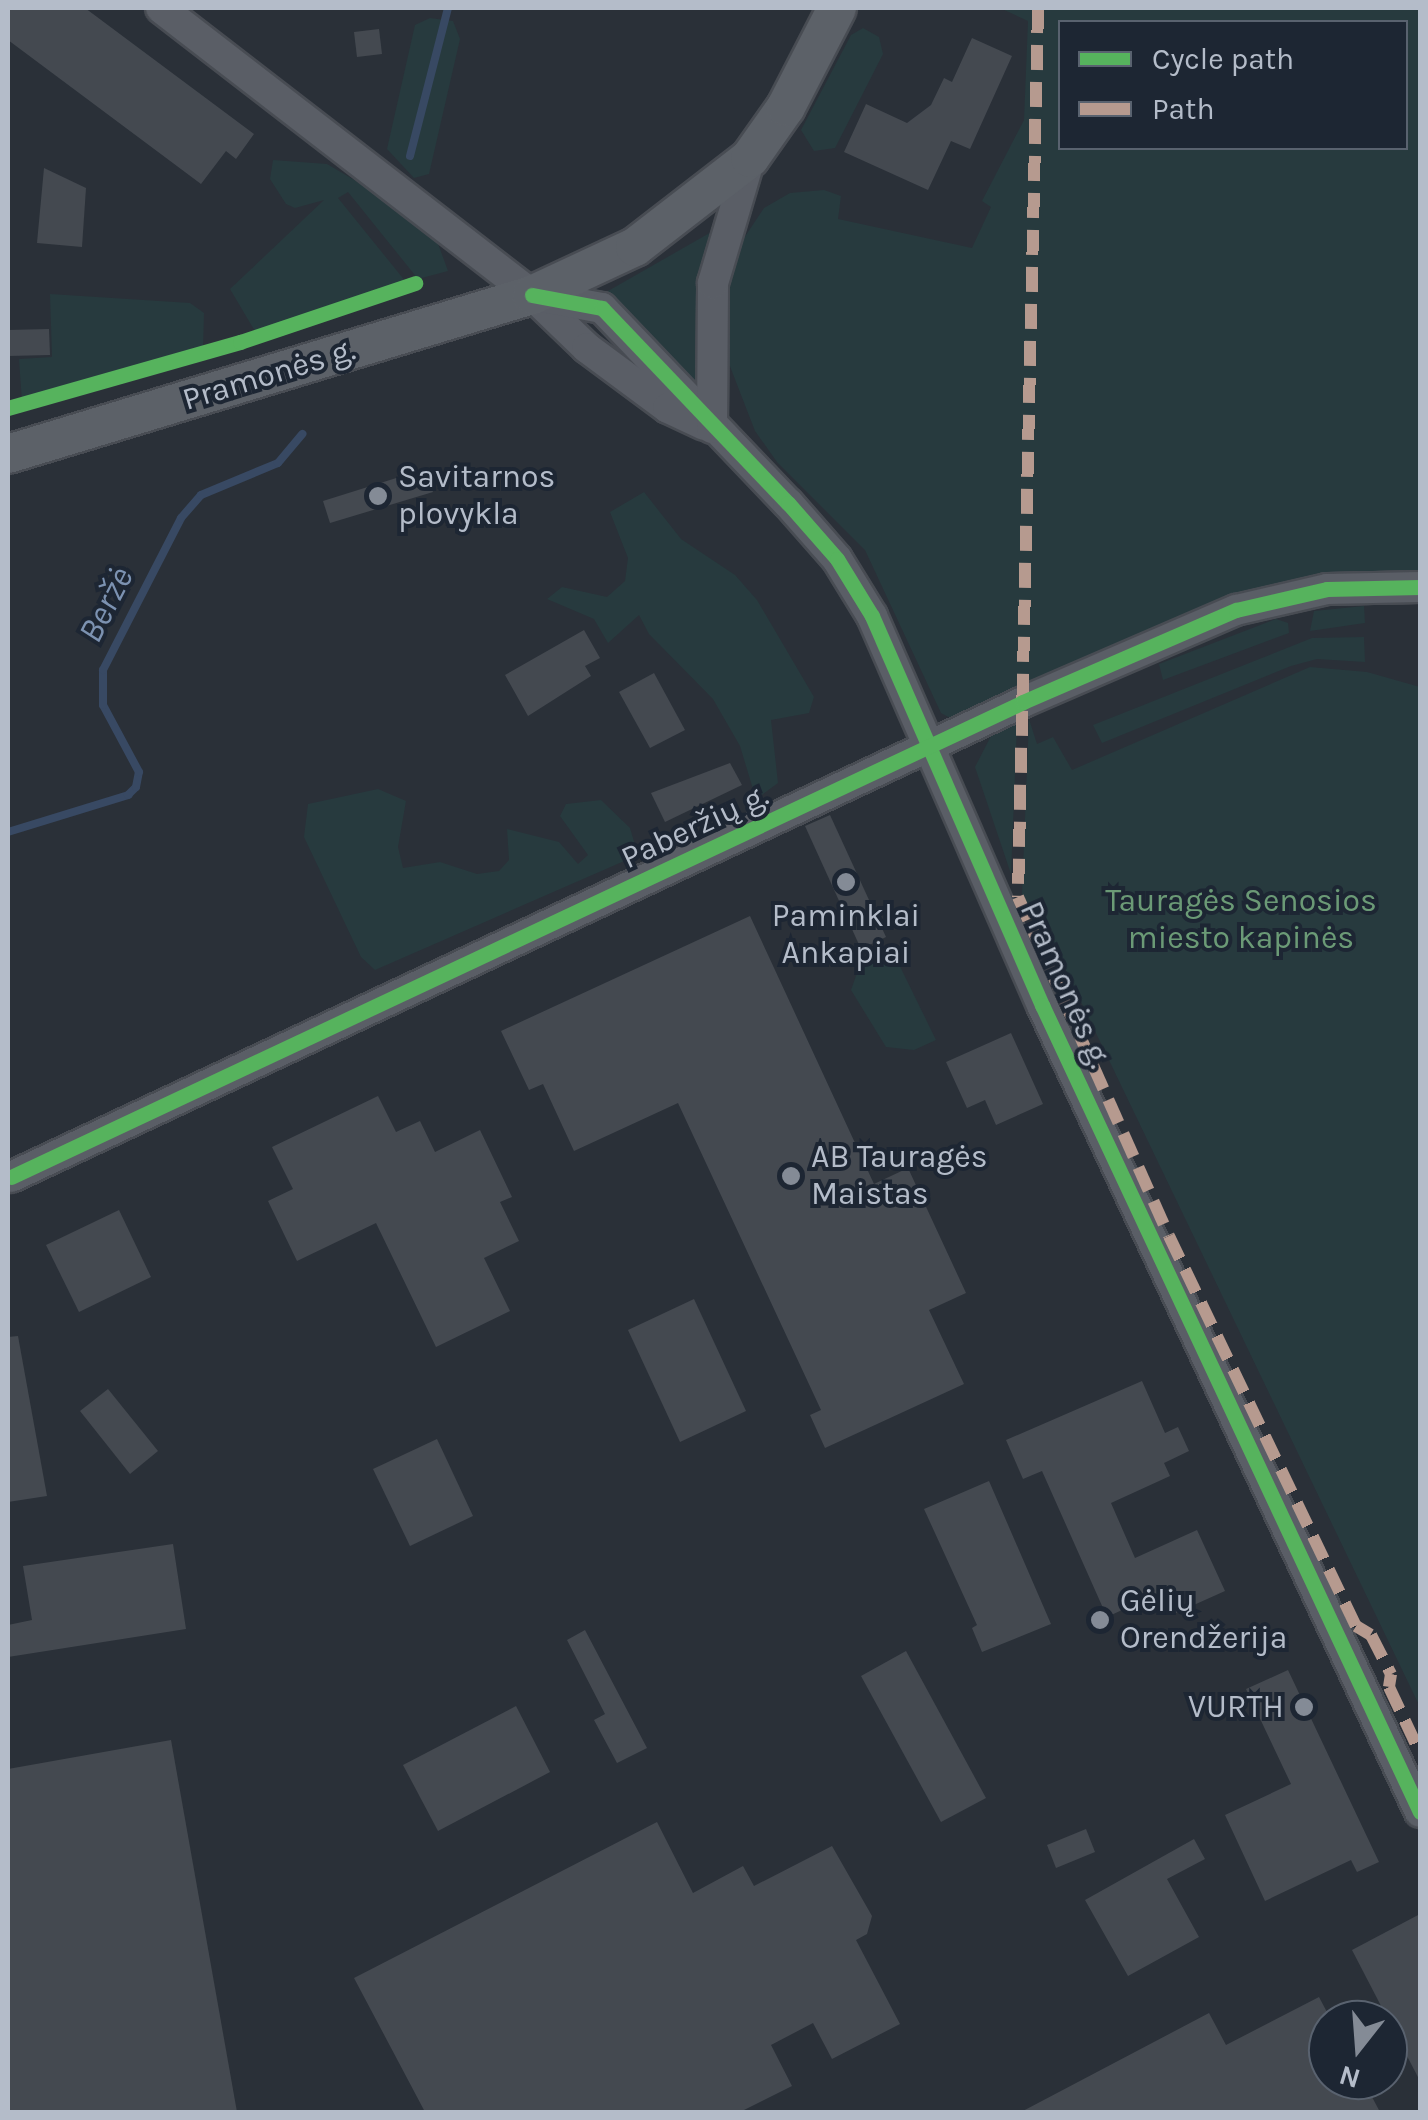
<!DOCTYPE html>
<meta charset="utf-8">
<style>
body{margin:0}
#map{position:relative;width:1428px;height:2120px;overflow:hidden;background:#2a3038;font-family:Karla,sans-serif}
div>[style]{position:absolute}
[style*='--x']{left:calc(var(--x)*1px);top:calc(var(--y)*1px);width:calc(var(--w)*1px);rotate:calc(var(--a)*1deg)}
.green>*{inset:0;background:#273a3e}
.stream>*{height:8px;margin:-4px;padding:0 4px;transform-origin:4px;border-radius:4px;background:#384963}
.building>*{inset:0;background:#444950}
.roads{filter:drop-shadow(2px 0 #484c53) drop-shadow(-2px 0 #484c53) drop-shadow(0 2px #484c53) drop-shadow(0 -2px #484c53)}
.minor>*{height:30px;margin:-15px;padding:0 15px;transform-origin:15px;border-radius:15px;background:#5a5e66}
.major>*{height:38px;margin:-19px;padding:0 19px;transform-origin:19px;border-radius:19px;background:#5c6168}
.quiet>*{height:12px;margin-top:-6px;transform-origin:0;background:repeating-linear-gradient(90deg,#b69a8f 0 25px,transparent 0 37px)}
.cycleway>*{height:15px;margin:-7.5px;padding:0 7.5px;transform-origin:7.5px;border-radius:7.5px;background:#56b35d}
.dots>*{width:28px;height:28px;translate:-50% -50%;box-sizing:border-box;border:5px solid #1d2633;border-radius:50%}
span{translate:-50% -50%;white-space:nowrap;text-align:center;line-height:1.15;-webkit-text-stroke:8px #1d2633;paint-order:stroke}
.street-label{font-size:32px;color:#b4bcc9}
.poi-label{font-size:32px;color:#b4bcc9}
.left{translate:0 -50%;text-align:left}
.right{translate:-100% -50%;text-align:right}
.park-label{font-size:32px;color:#6b9a76}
.water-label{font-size:35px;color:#7c92b1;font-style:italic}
.frame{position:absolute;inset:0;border:10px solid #b4bcc9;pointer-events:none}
.legend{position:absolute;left:1058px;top:20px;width:350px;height:130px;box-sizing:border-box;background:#1d2633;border:2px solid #59626f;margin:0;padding:12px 18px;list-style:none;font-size:30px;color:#b4bcc9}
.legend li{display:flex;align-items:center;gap:20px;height:50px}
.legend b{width:50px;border:2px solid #59626f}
.north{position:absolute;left:1308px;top:2000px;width:100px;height:100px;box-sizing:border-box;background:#1d2633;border:2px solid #59626f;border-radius:50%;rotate:197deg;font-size:28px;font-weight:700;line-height:40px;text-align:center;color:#b4bcc9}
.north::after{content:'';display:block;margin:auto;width:35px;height:45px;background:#848b96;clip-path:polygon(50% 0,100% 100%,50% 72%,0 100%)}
</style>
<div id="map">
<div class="green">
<i style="clip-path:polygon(evenodd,1000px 8px,1420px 8px,1420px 572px,1362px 576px,954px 720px,941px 713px,865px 550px,777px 462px,755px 431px,726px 356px,724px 298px,738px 247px,764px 208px,790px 193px,824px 190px,841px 196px,838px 219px,972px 248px,991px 207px,982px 201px,1024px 120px,1028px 21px,1000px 8px,1060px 22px,1406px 22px,1406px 148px,1060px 148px,1060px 22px)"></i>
<i style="clip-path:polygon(430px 18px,453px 21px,460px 39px,429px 174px,414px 178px,387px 149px,415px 25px)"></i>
<i style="clip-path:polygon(863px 28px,879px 37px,883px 54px,835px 148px,814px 151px,801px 130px,851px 35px)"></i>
<i style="clip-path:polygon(273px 160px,327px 164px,356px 181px,436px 238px,448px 271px,418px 279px,348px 192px,338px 198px,406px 282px,256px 333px,230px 289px,324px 200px,295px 208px,286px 204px,270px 179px)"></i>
<i style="clip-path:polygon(713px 231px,696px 309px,699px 376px,691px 384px,601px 295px)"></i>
<i style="clip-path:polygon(50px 294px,190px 303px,204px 313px,203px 350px,22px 402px,19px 359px,52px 357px)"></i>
<i style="clip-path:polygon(644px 492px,681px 539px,735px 575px,757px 600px,814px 697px,809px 713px,771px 720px,778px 783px,756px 799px,740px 746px,713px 699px,649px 634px,639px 615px,608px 643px,594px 619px,547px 599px,562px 587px,607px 597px,625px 581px,628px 558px,610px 512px)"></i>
<i style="clip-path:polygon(1364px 606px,1365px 623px,1310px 631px,1314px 611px)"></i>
<i style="clip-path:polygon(1276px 619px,1288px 623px,1289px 633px,1163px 680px,1159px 664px)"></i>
<i style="clip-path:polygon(1364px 637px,1365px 662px,1317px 659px,1291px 666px,1102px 743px,1093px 725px,1312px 638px)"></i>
<i style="clip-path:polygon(1310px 667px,1367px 672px,1420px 687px,1420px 1707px,1057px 952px,1047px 955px,1022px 894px,1029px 719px,1037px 744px,1053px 737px,1072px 770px)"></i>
<i style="clip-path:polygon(1017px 724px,1011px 874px,975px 767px,991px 736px)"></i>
<i style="clip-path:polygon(378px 789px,406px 801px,398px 847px,403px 868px,440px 862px,477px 874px,499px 871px,509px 860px,507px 829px,559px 842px,578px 864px,588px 855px,560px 816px,566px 804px,601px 800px,630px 828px,638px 855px,375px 970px,361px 957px,304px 837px,308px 804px)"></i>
<i style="clip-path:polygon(890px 946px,936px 1040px,914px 1050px,886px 1047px,851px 990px,861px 962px)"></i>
</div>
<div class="stream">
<i style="--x:410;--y:156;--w:153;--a:-75.6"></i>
<i style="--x:8;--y:832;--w:126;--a:-17.1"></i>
<i style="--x:128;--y:795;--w:11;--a:-45"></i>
<i style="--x:136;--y:787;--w:15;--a:-79"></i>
<i style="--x:139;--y:772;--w:76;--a:-118.2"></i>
<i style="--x:103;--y:705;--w:35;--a:-90"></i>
<i style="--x:103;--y:670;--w:171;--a:-62.8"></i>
<i style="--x:181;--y:518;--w:30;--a:-49"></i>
<i style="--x:201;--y:495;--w:83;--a:-22.6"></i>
<i style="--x:278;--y:463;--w:38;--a:-50"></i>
</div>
<div class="building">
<i style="clip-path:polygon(8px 8px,85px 8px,254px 134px,236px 159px,226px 151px,201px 184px,8px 40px)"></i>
<i style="clip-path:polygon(379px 29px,382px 54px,357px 57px,354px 32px)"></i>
<i style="clip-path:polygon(972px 38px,1012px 56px,970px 149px,951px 141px,928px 190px,844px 152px,866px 104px,907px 123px,931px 105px,944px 78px,952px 82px)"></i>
<i style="clip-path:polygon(44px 168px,86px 188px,82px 247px,37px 243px)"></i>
<i style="clip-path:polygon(49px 329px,50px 355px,8px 356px,8px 330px)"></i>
<i style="clip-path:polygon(425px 469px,433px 492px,330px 523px,323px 501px)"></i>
<i style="clip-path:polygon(584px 630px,600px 658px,585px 666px,591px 676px,528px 716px,505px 675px)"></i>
<i style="clip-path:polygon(654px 673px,685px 730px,650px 748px,619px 692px)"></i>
<i style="clip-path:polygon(730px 763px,742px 785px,665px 822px,651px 793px)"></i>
<i style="clip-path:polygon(830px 815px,886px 937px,861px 949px,805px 826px)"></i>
<i style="clip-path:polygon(750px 916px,874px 1184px,908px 1168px,966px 1293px,929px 1310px,964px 1384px,825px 1448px,810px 1415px,821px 1410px,678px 1103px,574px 1151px,543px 1084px,529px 1090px,501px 1031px)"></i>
<i style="clip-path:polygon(1011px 1033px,1043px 1104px,996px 1125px,985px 1100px,967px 1108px,946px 1062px)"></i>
<i style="clip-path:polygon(378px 1096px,396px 1132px,420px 1121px,435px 1152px,480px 1130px,512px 1197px,500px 1202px,519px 1241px,484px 1258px,510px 1311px,436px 1347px,376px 1223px,297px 1261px,268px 1201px,293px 1189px,272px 1147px)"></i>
<i style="clip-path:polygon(119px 1210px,151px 1277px,79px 1312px,46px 1245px)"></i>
<i style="clip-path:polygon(694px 1299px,746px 1411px,680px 1442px,628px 1330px)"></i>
<i style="clip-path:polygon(18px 1336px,47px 1496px,8px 1502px,8px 1337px)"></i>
<i style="clip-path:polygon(1142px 1381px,1165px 1433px,1178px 1427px,1189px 1451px,1164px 1463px,1170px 1476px,1111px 1503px,1135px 1558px,1197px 1530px,1225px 1591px,1176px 1613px,1165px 1590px,1107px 1617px,1042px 1471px,1023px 1479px,1006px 1440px)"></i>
<i style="clip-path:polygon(108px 1389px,158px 1451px,130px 1474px,80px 1411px)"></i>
<i style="clip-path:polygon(437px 1439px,473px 1516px,410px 1546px,373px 1469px)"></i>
<i style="clip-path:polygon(989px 1481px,1051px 1624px,982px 1652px,972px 1628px,977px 1625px,924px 1509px)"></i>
<i style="clip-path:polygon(173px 1544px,186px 1629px,8px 1657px,8px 1625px,32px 1620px,23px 1566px)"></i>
<i style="clip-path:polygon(585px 1630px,647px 1748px,617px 1763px,594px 1720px,605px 1714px,567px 1640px)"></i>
<i style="clip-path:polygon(906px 1651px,986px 1798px,941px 1822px,861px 1676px)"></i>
<i style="clip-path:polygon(1288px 1670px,1379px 1862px,1357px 1872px,1351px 1860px,1265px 1901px,1225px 1815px,1291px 1784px,1246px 1689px)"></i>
<i style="clip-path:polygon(516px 1706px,550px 1772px,438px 1831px,403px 1765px)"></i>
<i style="clip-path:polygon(171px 1740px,237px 2112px,8px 2112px,8px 1769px)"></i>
<i style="clip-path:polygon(657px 1822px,693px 1893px,743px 1866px,754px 1886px,832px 1846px,872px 1916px,867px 1934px,856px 1940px,900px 2024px,832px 2059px,813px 2023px,771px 2045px,792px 2086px,740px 2112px,425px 2112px,354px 1978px)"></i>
<i style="clip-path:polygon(1086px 1829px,1095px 1852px,1056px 1868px,1047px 1845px)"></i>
<i style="clip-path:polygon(1194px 1839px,1205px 1859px,1167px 1879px,1199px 1937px,1128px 1976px,1085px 1900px)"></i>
<i style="clip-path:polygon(1420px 1914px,1420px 2081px,1352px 1950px)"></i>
<i style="clip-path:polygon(1319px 1997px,1328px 2014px,1328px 2080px,1363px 2080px,1380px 2112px,1021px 2112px,1209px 2013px,1226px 2045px)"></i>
</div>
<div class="roads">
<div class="minor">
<i style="--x:161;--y:8;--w:469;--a:37.7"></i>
<i style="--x:532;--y:295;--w:76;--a:43.9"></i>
<i style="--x:587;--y:348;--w:101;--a:36.5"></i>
<i style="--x:668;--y:408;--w:40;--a:25"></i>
<i style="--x:532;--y:295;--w:71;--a:10.5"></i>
<i style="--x:602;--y:308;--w:269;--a:46.4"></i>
<i style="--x:788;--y:503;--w:74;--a:48.8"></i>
<i style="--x:837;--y:559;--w:67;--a:58.4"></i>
<i style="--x:872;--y:616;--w:425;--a:66.4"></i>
<i style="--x:1042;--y:1005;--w:891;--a:64.9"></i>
<i style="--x:712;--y:428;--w:145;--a:-89.6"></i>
<i style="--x:713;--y:283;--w:130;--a:-73.5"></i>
<i style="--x:11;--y:1177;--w:1118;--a:-25.14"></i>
<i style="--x:1023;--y:702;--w:232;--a:-23.4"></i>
<i style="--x:1236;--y:610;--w:93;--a:-13"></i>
<i style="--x:1327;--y:589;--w:93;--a:-1.2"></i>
</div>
<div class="major">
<i style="--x:8;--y:454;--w:548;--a:-16.88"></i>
<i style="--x:532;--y:295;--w:114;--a:-25"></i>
<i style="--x:635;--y:247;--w:145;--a:-37.7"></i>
<i style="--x:750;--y:158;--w:62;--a:-54.8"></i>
<i style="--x:786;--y:107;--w:111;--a:-62.7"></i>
</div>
</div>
<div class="quiet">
<i style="--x:1038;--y:8;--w:889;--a:91.29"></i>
<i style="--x:1018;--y:897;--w:371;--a:66"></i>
<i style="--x:1169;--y:1236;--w:433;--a:64.4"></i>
<i style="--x:1356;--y:1626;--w:17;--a:31"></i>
<i style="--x:1371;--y:1635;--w:44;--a:62.9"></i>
<i style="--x:1391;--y:1674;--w:13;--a:99"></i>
<i style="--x:1389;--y:1687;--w:73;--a:64.8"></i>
</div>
<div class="cycleway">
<i style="--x:532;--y:295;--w:71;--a:10.5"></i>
<i style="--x:602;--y:308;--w:269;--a:46.4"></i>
<i style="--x:788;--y:503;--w:74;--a:48.8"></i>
<i style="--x:837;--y:559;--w:67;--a:58.4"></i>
<i style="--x:872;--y:616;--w:425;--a:66.4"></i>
<i style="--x:1042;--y:1005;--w:891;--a:64.9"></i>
<i style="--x:8;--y:408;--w:241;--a:-15.9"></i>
<i style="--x:240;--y:342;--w:185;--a:-18.6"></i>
<i style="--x:11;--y:1177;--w:1118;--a:-25.14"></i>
<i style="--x:1023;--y:702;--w:232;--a:-23.4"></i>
<i style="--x:1236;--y:610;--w:93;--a:-13"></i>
<i style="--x:1327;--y:589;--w:93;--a:-1.2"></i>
</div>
<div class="dots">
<i style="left:378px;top:496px;background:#848b96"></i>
<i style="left:846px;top:882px;background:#848b96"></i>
<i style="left:791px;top:1176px;background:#848b96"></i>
<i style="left:1100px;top:1620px;background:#848b96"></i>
<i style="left:1304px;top:1707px;background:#848b96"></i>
</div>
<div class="street-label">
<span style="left:269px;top:375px;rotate:-17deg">Pramonės g.</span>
<span style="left:695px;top:827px;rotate:-25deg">Paberžių g.</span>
<span style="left:1065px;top:985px;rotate:66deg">Pramonės g.</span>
</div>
<div class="poi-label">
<span class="left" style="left:398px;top:496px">Savitarnos<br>plovykla</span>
<span style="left:846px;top:935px">Paminklai<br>Ankapiai</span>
<span class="left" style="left:811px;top:1176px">AB Tauragės<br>Maistas</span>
<span class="left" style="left:1120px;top:1620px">Gėlių<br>Orendžerija</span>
<span class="right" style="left:1284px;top:1707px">VURTH</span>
</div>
<div class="park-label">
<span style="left:1241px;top:920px">Tauragės Senosios<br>miesto kapinės</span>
</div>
<div class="water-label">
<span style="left:106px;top:605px;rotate:-63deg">Beržė</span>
</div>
<div class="frame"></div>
<ul class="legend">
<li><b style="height:12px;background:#56b35d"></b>Cycle path</li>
<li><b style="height:12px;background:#b69a8f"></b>Path</li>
</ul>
<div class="north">N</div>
</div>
